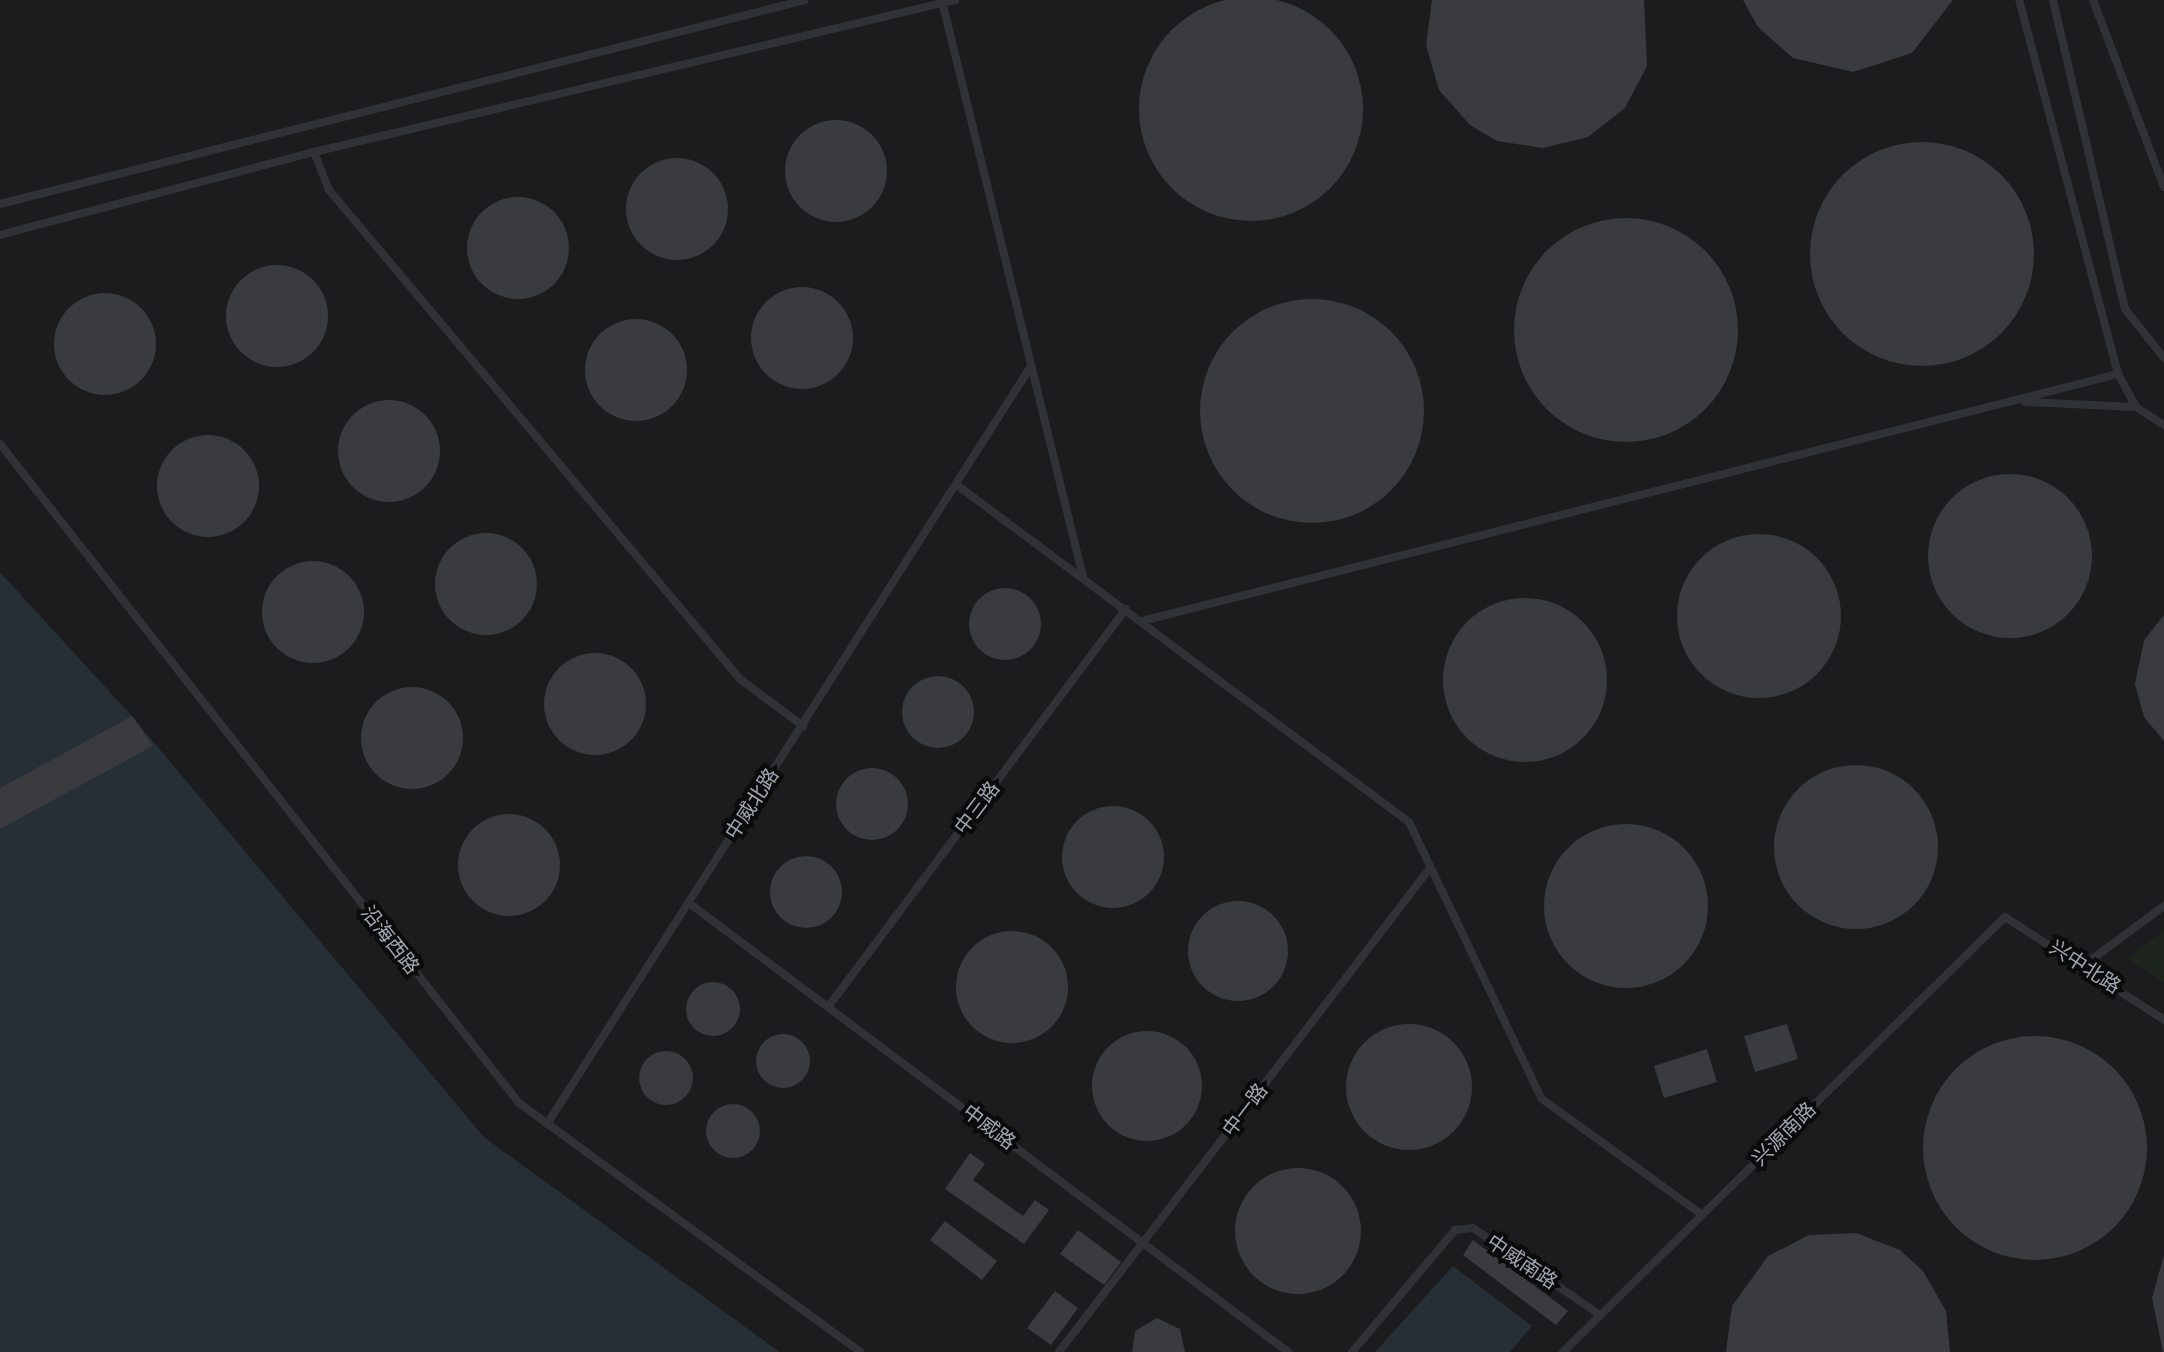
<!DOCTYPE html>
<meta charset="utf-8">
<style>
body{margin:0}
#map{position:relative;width:2164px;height:1352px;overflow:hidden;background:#101011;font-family:Montserrat,"Noto Sans SC",sans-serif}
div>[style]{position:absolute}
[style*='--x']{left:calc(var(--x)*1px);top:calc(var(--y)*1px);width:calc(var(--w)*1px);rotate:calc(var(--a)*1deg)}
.built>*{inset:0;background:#1c1c1e}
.green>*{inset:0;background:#1c241c}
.water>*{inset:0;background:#252f35}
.building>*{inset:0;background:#393b3f}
.round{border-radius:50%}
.service>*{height:8px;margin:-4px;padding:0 4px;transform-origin:4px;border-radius:4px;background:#303236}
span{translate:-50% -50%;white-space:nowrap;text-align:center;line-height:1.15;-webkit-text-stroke:8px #0b0b0c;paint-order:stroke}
.street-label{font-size:20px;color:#a0a7b3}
</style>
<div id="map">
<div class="built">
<i style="clip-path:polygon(0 0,2164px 0,2164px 1352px,780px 1352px,484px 1137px,132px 716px,0 572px)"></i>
</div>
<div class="green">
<i style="clip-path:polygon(2164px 930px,2164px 983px,2127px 959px)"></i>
</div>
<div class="water">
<i style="clip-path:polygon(0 572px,132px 716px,484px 1137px,780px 1352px,0 1352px)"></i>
<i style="clip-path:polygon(1453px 1266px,1532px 1326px,1510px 1352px,1375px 1352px)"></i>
</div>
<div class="building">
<i class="round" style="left:1139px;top:-3px;width:224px;height:224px"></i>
<i style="clip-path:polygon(1432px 0,1644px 0,1647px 66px,1625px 108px,1588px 137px,1543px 148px,1497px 141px,1470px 125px,1439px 90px,1426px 45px)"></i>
<i style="clip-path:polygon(1743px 0,1953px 0,1912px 53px,1853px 72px,1793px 58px,1758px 27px)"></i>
<i class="round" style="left:785px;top:120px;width:102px;height:102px"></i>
<i class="round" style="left:1810px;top:142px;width:224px;height:224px"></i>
<i class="round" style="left:626px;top:158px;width:102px;height:102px"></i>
<i class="round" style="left:467px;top:197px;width:102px;height:102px"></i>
<i class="round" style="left:1514px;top:218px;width:224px;height:224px"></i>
<i class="round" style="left:226px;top:265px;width:102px;height:102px"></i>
<i class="round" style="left:751px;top:287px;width:102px;height:102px"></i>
<i class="round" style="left:54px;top:293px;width:102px;height:102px"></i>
<i class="round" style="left:1200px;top:299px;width:224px;height:224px"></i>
<i class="round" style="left:585px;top:319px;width:102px;height:102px"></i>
<i class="round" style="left:338px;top:400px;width:102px;height:102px"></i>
<i class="round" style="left:157px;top:435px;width:102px;height:102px"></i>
<i class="round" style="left:1928px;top:474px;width:164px;height:164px"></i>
<i class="round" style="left:435px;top:533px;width:102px;height:102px"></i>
<i class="round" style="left:1677px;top:534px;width:164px;height:164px"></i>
<i class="round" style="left:262px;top:561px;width:102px;height:102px"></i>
<i class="round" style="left:969px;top:588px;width:72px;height:72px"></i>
<i class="round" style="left:1443px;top:598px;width:164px;height:164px"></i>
<i style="clip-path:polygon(2164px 615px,2164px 741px,2144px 717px,2135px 684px,2144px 640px)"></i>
<i class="round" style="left:544px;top:653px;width:102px;height:102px"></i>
<i class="round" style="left:902px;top:676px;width:72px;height:72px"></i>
<i class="round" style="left:361px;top:687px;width:102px;height:102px"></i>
<i style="clip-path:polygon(132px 716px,153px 746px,0 829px,0 788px)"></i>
<i class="round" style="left:1774px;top:765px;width:164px;height:164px"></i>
<i class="round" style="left:836px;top:768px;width:72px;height:72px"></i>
<i class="round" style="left:1062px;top:806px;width:102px;height:102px"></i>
<i class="round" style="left:458px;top:814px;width:102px;height:102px"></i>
<i class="round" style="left:1544px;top:824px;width:164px;height:164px"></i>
<i class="round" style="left:770px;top:856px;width:72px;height:72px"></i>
<i class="round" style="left:1188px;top:901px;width:100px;height:100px"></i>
<i class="round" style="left:956px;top:931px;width:112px;height:112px"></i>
<i class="round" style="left:686px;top:982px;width:54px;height:54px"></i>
<i class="round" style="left:1346px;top:1024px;width:126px;height:126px"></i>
<i style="clip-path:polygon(1787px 1024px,1798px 1059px,1755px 1072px,1744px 1036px)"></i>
<i class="round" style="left:1092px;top:1031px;width:110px;height:110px"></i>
<i class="round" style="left:756px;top:1034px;width:54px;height:54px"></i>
<i class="round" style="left:1923px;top:1036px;width:224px;height:224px"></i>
<i style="clip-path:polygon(1707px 1049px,1717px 1082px,1664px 1098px,1654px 1066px)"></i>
<i class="round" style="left:639px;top:1051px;width:54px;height:54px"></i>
<i class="round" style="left:706px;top:1104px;width:54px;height:54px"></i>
<i style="clip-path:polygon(970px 1153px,985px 1164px,973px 1180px,1023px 1216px,1035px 1200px,1049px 1210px,1024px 1244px,945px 1189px)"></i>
<i class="round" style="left:1235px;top:1168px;width:126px;height:126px"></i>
<i style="clip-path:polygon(945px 1221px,997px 1261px,982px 1280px,930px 1240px)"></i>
<i style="clip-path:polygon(1078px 1230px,1121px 1262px,1104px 1285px,1060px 1254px)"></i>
<i style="clip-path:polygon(1856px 1233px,1900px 1250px,1923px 1271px,1946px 1311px,1950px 1352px,1726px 1352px,1732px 1306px,1768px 1256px,1809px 1235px)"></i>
<i style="clip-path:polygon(1473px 1240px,1568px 1311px,1556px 1325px,1463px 1255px)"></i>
<i style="clip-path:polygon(2164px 1255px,2164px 1352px,2163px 1352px,2152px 1298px)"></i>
<i style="clip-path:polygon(1055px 1291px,1078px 1308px,1051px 1345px,1027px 1328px)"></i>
<i style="clip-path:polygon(1157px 1318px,1180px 1329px,1185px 1352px,1132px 1352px,1135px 1331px)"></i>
</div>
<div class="service">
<i style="--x:2053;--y:0;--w:317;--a:76.9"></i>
<i style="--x:2125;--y:309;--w:63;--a:51.5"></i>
<i style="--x:2093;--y:0;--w:200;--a:69.2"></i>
<i style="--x:942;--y:1;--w:593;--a:76.24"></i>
<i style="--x:314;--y:152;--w:659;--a:-13.34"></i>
<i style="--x:0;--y:204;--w:830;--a:-14.22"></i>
<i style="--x:0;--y:235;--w:325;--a:-14.8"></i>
<i style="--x:314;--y:152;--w:41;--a:68.5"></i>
<i style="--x:329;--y:190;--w:639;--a:49.95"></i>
<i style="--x:740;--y:679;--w:79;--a:36.7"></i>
<i style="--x:2118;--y:374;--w:38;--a:61"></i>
<i style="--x:2025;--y:402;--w:111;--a:2.6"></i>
<i style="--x:2136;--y:407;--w:33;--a:33"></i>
<i style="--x:0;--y:444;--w:839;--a:51.78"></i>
<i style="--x:519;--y:1103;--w:423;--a:36.1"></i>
<i style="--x:957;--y:485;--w:564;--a:36.71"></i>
<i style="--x:1409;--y:822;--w:307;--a:64.4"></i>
<i style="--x:1542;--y:1099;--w:198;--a:35.9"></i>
<i style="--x:1142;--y:621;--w:1007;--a:-14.2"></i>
<i style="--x:2118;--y:374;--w:387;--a:-104.8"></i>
<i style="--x:689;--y:903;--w:749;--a:36.85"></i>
<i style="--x:2084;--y:965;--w:99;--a:-36.4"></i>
<i style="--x:828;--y:1007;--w:497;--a:-53.2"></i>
<i style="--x:547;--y:1124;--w:899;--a:-57.44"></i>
<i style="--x:1059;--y:1352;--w:610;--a:-52.53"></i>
<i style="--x:1352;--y:1352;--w:160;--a:-49.8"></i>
<i style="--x:1455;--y:1230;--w:18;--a:-6"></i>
<i style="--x:1473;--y:1228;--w:154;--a:34.4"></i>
<i style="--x:1563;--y:1352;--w:620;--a:-44.54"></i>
<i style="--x:2005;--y:917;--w:189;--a:32.9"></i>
</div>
<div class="street-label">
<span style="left:752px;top:804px;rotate:-57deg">中威北路</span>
<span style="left:977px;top:808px;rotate:-53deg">中三路</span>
<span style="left:390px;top:940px;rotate:52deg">沿海西路</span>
<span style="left:2085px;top:967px;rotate:33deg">兴中北路</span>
<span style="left:1245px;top:1110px;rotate:-53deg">中一路</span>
<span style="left:989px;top:1127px;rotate:37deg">中威路</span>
<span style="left:1784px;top:1134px;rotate:-45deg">兴源南路</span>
<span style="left:1522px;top:1262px;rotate:34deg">中威南路</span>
</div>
</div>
